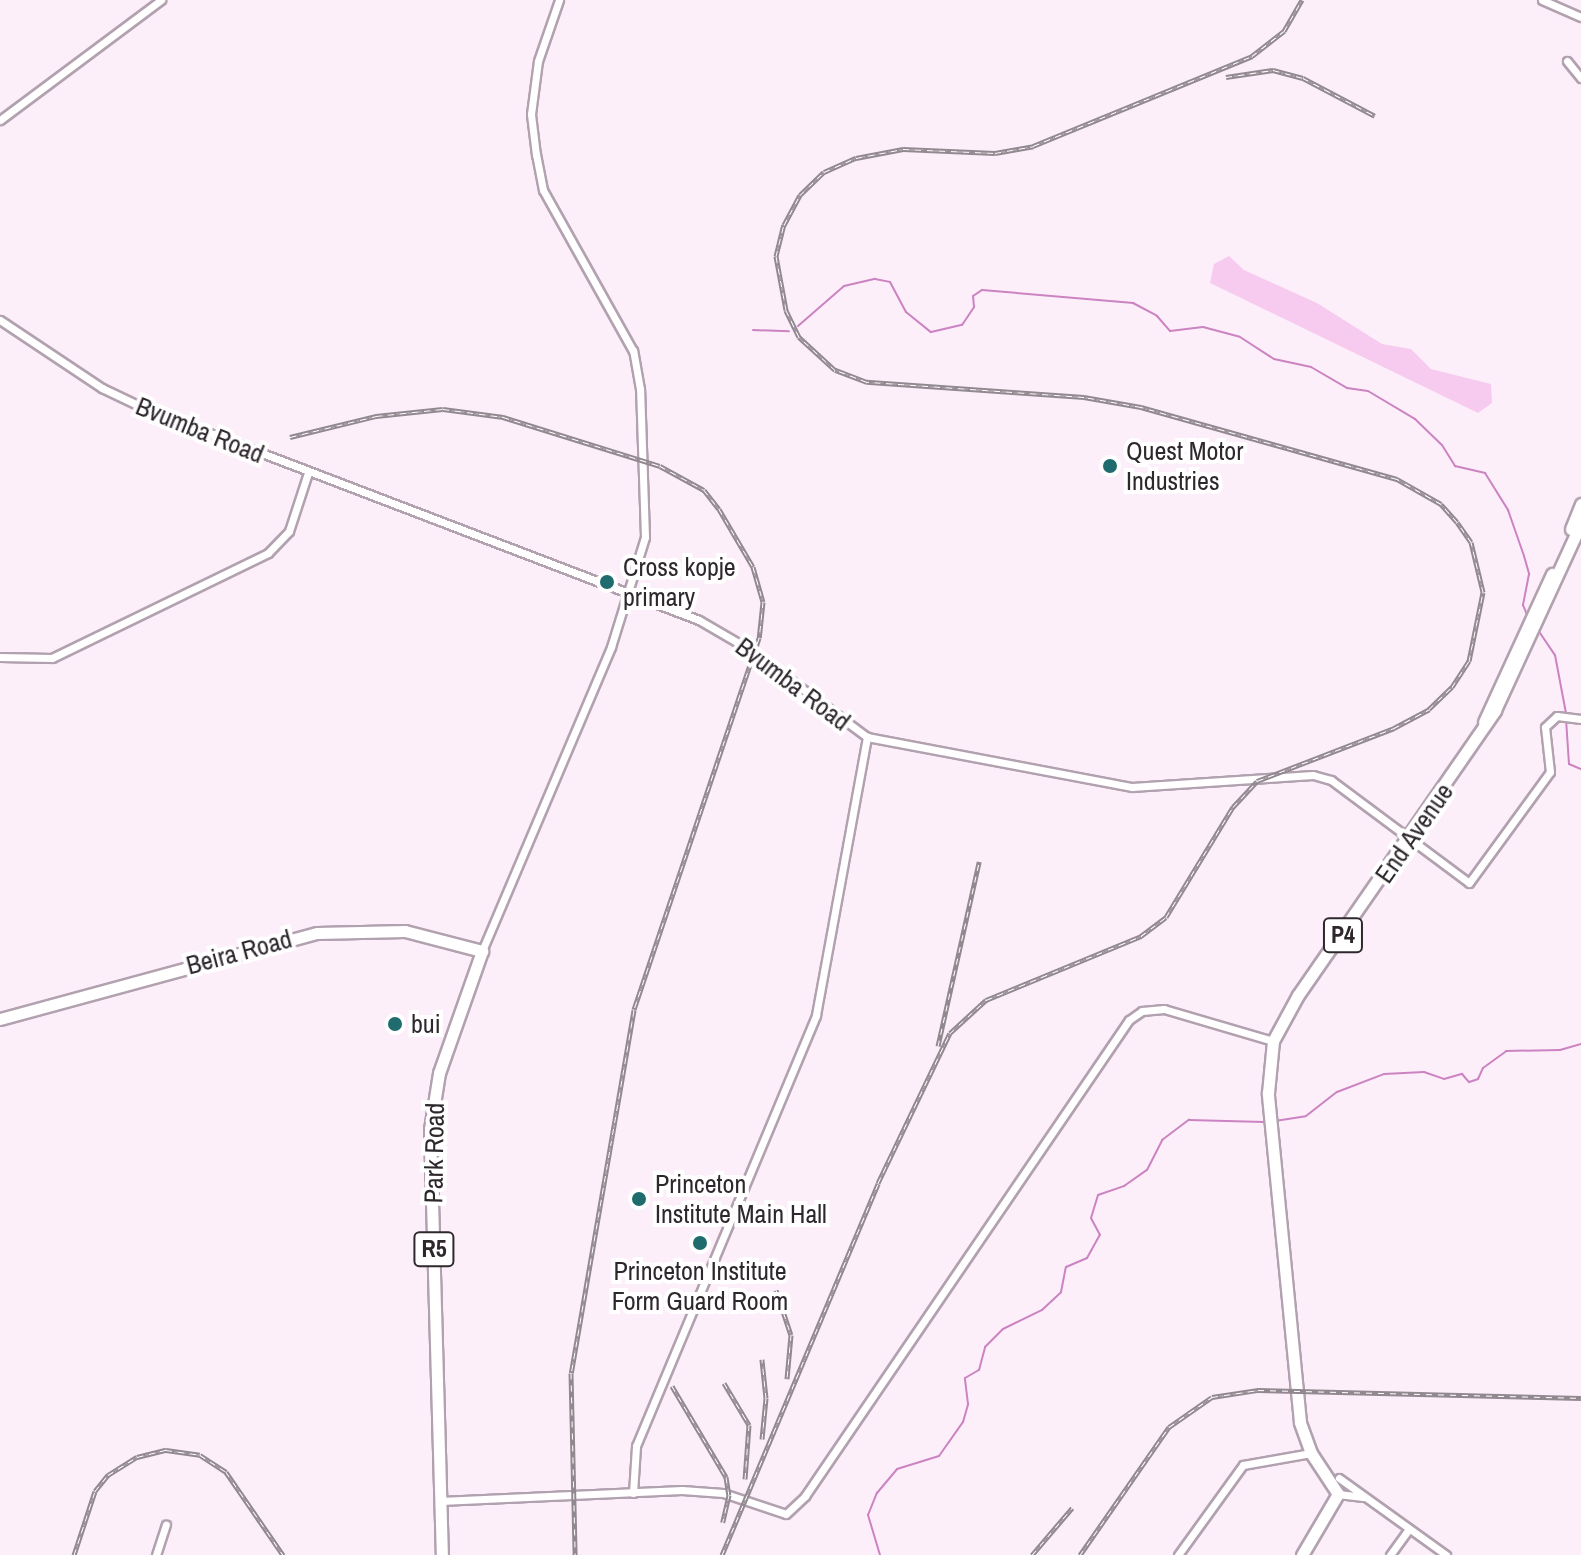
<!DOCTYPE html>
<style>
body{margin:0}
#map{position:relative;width:1581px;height:1555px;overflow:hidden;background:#fdeffa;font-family:"Archivo Narrow",sans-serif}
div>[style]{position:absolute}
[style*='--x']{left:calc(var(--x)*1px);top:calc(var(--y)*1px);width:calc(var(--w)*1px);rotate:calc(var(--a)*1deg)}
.green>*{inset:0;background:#f7cbf0}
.stream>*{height:2px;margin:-1px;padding:0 1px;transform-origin:1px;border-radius:1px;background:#cb83c1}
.roads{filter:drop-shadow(2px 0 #b2a1af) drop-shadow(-2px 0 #b2a1af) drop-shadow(0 2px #b2a1af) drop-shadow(0 -2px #b2a1af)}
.minor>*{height:7px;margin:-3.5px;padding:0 3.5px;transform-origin:3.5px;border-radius:3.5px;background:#fff}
.highway>*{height:11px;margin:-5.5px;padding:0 5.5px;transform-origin:5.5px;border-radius:5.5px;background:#fff}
.rail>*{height:5px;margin-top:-2.5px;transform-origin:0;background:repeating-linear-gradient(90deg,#fff 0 6px,#928990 0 12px);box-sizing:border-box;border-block:2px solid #928990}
.dots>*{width:22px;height:22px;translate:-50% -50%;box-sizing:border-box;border:4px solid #fff;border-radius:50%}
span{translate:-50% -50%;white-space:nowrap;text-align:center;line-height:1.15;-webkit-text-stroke:8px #fff;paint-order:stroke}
.shield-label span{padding:2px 6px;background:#fff;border:2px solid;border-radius:6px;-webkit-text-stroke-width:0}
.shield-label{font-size:24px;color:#2e282d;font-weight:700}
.street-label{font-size:26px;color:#2e282d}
.poi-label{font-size:26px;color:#2e282d}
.left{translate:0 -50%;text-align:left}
</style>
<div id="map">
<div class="green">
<i style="clip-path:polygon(1229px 256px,1244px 270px,1317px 303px,1382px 344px,1411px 349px,1431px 369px,1491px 384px,1492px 403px,1478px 413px,1210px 283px,1214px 264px)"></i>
</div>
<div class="stream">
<i style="--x:798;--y:326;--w:61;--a:-41"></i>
<i style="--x:844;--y:286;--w:32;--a:-13"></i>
<i style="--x:875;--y:279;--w:15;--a:11"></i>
<i style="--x:890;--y:282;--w:34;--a:62"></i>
<i style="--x:906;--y:312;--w:32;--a:39"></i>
<i style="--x:931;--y:332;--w:32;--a:-13"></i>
<i style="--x:962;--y:325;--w:22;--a:-56"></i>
<i style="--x:974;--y:307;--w:11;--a:-95"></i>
<i style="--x:973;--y:296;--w:11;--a:-34"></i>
<i style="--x:982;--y:290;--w:152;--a:4.9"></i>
<i style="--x:1133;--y:303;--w:27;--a:28"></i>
<i style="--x:1157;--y:316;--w:20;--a:49"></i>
<i style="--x:1170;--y:331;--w:33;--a:-7"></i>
<i style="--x:1203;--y:327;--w:38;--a:15"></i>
<i style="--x:1240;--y:337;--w:40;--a:32.9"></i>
<i style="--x:1274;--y:359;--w:38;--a:12"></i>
<i style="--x:1311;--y:367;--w:42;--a:30.3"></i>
<i style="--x:1347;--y:388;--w:21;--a:8"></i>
<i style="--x:1368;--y:391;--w:55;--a:30.8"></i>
<i style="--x:1415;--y:419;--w:37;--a:44"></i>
<i style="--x:1442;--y:445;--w:25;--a:58"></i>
<i style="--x:1455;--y:466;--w:31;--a:13"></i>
<i style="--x:1485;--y:473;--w:44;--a:58.1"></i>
<i style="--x:1508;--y:510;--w:49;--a:70.8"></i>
<i style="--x:1524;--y:556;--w:19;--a:74"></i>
<i style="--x:1529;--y:574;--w:32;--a:101"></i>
<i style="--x:1523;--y:605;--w:11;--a:68"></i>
<i style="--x:753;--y:330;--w:36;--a:2"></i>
<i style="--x:1538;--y:630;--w:30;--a:56"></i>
<i style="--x:1555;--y:655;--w:59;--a:79.3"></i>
<i style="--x:1566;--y:719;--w:45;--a:86.2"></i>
<i style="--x:1569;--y:764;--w:13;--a:23"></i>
<i style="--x:1275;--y:1121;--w:31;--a:-9"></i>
<i style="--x:1306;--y:1116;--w:39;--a:-38"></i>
<i style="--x:1337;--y:1092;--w:50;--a:-21"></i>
<i style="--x:1384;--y:1074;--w:40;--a:-2.9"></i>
<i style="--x:1424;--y:1072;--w:21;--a:19"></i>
<i style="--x:1444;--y:1079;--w:19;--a:-16"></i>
<i style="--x:1462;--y:1074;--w:11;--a:49"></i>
<i style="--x:1469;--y:1082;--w:9;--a:-18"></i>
<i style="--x:1478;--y:1079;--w:12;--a:-66"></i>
<i style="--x:1483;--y:1068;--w:29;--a:-36"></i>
<i style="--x:1506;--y:1051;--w:54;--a:-1.1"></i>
<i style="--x:1560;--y:1050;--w:22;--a:-16"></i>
<i style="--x:880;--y:1555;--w:42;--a:-106.7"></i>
<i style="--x:868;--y:1515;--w:24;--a:-68"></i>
<i style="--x:877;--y:1493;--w:31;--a:-50"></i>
<i style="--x:897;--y:1469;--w:44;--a:-17.2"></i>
<i style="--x:939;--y:1456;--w:42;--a:-54.8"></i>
<i style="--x:963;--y:1422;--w:19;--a:-74"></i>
<i style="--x:968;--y:1404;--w:26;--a:-97"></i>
<i style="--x:965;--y:1378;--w:16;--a:-30"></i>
<i style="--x:979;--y:1370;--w:24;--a:-75"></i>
<i style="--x:985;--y:1347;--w:25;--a:-45"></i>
<i style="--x:1003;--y:1329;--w:43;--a:-26"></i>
<i style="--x:1042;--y:1310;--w:26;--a:-43"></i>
<i style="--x:1061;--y:1292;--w:25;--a:-79"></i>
<i style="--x:1066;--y:1267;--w:23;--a:-23"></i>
<i style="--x:1087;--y:1258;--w:26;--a:-61"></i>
<i style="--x:1100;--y:1235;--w:19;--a:-118"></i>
<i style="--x:1091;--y:1218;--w:24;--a:-73"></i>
<i style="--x:1098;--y:1195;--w:28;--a:-19"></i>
<i style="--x:1124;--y:1186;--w:28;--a:-35"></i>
<i style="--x:1147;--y:1170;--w:34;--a:-63"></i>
<i style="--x:1162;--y:1140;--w:34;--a:-37"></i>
<i style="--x:1189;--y:1120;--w:75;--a:1.5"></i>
</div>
<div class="roads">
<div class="minor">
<i style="--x:1542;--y:0;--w:43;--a:23.6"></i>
<i style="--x:1567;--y:61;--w:22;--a:51"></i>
<i style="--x:0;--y:120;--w:201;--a:-36.7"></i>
<i style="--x:0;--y:320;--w:123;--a:33.7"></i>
<i style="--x:102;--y:388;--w:47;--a:25.5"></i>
<i style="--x:144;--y:408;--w:594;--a:20.91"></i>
<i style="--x:699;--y:620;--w:61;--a:30.3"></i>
<i style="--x:752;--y:651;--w:144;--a:36.8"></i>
<i style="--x:867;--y:737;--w:270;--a:10.7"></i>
<i style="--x:1132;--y:787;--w:181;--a:-3.8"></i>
<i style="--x:1313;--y:775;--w:19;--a:16"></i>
<i style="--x:1331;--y:780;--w:172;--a:36.7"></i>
<i style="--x:1469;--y:883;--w:137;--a:-53.9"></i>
<i style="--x:1550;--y:772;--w:45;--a:-96.3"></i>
<i style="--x:1545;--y:727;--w:16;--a:-43"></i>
<i style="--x:1557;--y:716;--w:24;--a:7"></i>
<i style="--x:0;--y:657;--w:52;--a:1.1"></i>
<i style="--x:52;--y:658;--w:240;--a:-25.9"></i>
<i style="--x:268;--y:553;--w:30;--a:-46"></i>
<i style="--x:289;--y:531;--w:61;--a:-71.9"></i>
<i style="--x:482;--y:951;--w:330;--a:-67"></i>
<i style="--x:611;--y:647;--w:115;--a:-72.8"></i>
<i style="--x:645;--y:537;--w:148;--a:-91.9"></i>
<i style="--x:640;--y:389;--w:39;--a:-100"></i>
<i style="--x:633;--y:351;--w:184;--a:-119.2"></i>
<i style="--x:543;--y:190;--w:36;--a:-101"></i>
<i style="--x:536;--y:155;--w:41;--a:-97"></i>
<i style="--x:531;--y:114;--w:53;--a:-82.5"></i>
<i style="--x:538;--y:61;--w:65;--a:-71"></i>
<i style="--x:1339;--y:1478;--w:132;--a:35.7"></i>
<i style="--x:633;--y:1493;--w:47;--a:-86.3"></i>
<i style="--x:636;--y:1446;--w:467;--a:-67.3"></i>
<i style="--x:816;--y:1015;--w:283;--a:-79.6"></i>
<i style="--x:1338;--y:1494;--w:25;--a:7"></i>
<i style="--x:440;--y:1501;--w:242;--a:-2.6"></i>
<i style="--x:682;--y:1490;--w:41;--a:4.2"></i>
<i style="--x:723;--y:1493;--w:66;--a:18.4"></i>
<i style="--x:786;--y:1514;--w:26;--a:-43"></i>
<i style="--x:805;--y:1496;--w:576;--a:-55.76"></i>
<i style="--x:1129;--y:1020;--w:16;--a:-35"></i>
<i style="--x:1142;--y:1011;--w:22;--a:-5"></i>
<i style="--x:1164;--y:1009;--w:114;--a:16.4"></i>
<i style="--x:156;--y:1555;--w:32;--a:-72"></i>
<i style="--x:1178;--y:1555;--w:111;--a:-54.2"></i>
<i style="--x:1243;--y:1465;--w:69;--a:-10"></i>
<i style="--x:1390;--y:1555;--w:32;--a:-54"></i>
</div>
<div class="highway">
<i style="--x:1571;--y:529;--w:27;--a:-68"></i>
<i style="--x:1484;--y:722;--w:163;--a:-65.3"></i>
<i style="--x:0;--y:1019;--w:328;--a:-15.2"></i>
<i style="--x:317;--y:933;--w:88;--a:-1.3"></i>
<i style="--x:405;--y:931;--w:80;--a:14.6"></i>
<i style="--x:482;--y:951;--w:129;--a:109.4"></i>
<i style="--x:439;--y:1073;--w:57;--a:99.1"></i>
<i style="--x:430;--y:1129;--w:426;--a:88.4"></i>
<i style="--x:1302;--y:1555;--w:71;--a:-59.5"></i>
<i style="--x:1338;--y:1494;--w:49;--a:-123.4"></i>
<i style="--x:1311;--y:1453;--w:33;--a:-110"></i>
<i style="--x:1300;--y:1422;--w:331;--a:-95.6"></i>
<i style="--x:1268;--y:1093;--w:52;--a:-84.5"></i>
<i style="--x:1273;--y:1041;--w:52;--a:-61.5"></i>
<i style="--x:1298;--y:995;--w:346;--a:-55.3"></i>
<i style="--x:1495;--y:710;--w:206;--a:-65.3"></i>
</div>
</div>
<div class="rail">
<i style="--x:1226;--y:77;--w:48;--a:-8.5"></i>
<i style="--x:1273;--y:70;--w:31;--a:15"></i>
<i style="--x:1303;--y:78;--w:81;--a:27.8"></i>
<i style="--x:290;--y:437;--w:89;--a:-13.7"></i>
<i style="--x:376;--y:416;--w:67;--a:-6"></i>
<i style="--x:443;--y:409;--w:61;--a:7.6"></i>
<i style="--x:503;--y:417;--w:164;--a:17.3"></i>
<i style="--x:660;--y:466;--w:50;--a:28.6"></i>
<i style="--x:704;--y:490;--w:24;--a:52"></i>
<i style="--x:719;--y:509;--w:67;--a:59.6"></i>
<i style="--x:753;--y:567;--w:36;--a:74"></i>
<i style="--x:763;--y:602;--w:36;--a:96"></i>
<i style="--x:759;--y:638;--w:392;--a:108.6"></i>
<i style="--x:634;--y:1010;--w:368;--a:99.8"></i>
<i style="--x:571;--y:1373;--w:182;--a:88.7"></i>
<i style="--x:938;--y:1046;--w:189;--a:-77.4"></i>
<i style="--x:776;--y:1290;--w:47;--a:71.6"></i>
<i style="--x:791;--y:1335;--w:44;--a:95.2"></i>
<i style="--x:724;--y:1383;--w:49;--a:59.2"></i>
<i style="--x:749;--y:1425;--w:54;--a:94.2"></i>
<i style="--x:672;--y:1386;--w:106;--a:59.3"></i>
<i style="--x:726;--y:1477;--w:18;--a:81"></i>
<i style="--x:729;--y:1495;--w:28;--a:103"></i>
<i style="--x:762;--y:1439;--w:41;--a:-84.4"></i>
<i style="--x:766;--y:1398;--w:39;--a:-96"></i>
<i style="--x:74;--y:1555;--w:67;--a:-71.8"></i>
<i style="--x:95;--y:1491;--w:21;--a:-51"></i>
<i style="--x:108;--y:1475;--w:34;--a:-32"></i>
<i style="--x:137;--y:1457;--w:30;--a:-14"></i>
<i style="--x:166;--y:1450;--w:34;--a:8"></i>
<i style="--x:200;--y:1455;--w:31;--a:33"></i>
<i style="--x:226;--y:1472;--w:101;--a:55.5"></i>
<i style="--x:722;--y:1555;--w:403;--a:-67.2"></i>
<i style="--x:878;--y:1183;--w:166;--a:-64.4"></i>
<i style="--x:950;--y:1033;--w:49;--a:-42.5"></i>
<i style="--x:986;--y:1000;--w:168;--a:-22.4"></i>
<i style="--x:1141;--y:936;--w:31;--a:-37"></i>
<i style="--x:1166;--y:917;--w:129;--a:-58.7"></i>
<i style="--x:1233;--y:807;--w:35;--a:-47"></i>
<i style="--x:1257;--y:781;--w:147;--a:-21.1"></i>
<i style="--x:1394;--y:728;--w:40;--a:-28"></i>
<i style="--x:1429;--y:709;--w:32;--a:-44"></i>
<i style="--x:1452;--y:687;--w:31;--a:-57"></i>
<i style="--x:1469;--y:661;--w:70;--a:-78.5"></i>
<i style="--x:1483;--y:592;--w:51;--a:-103.5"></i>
<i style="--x:1471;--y:542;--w:24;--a:-125"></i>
<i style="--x:1457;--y:522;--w:24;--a:-132"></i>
<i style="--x:1441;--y:504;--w:51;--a:-150.4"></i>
<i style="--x:1397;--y:479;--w:266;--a:-164.3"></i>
<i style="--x:1141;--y:407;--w:58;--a:-170"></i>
<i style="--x:1084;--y:397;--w:218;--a:-176"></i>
<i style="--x:867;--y:382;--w:34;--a:-159"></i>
<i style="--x:835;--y:370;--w:49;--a:-137.5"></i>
<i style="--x:799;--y:337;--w:30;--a:-116"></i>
<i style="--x:786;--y:310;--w:55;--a:-100.5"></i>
<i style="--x:776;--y:256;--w:32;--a:-76"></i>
<i style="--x:784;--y:225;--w:34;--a:-62"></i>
<i style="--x:800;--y:195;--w:33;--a:-44"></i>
<i style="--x:824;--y:172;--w:35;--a:-24"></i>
<i style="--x:856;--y:158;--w:48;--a:-10.8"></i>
<i style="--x:903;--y:149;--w:92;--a:2.5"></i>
<i style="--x:995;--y:153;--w:39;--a:-10"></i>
<i style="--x:1033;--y:146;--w:237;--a:-22.3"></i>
<i style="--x:1252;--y:56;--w:41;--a:-38"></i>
<i style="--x:1284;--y:31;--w:36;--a:-60"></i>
<i style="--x:1032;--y:1555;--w:62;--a:-49.6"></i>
<i style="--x:1080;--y:1555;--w:156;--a:-55.2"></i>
<i style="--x:1169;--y:1427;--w:52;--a:-34.9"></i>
<i style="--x:1212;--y:1397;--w:47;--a:-8.7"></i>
<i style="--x:1258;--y:1390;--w:323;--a:1.4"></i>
</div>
<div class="dots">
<i style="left:1110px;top:466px;background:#1f6b6d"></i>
<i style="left:607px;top:582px;background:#1f6b6d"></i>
<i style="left:395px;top:1024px;background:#1f6b6d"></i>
<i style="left:639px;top:1199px;background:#1f6b6d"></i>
<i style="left:700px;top:1243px;background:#1f6b6d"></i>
</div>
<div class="shield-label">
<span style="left:1343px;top:935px">P4</span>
<span style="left:434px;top:1249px">R5</span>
</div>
<div class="street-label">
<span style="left:200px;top:430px;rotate:22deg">Bvumba Road</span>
<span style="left:793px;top:684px;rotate:37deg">Bvumba Road</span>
<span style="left:1414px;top:833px;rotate:-55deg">End Avenue</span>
<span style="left:239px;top:952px;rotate:-15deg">Beira Road</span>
<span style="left:434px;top:1153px;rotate:-89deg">Park Road</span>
</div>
<div class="poi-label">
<span class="left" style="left:1126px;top:466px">Quest Motor<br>Industries</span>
<span class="left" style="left:623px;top:582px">Cross kopje<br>primary</span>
<span class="left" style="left:411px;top:1024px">bui</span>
<span class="left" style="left:655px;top:1199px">Princeton<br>Institute Main Hall</span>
<span style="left:700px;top:1286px">Princeton Institute<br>Form Guard Room</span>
</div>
</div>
